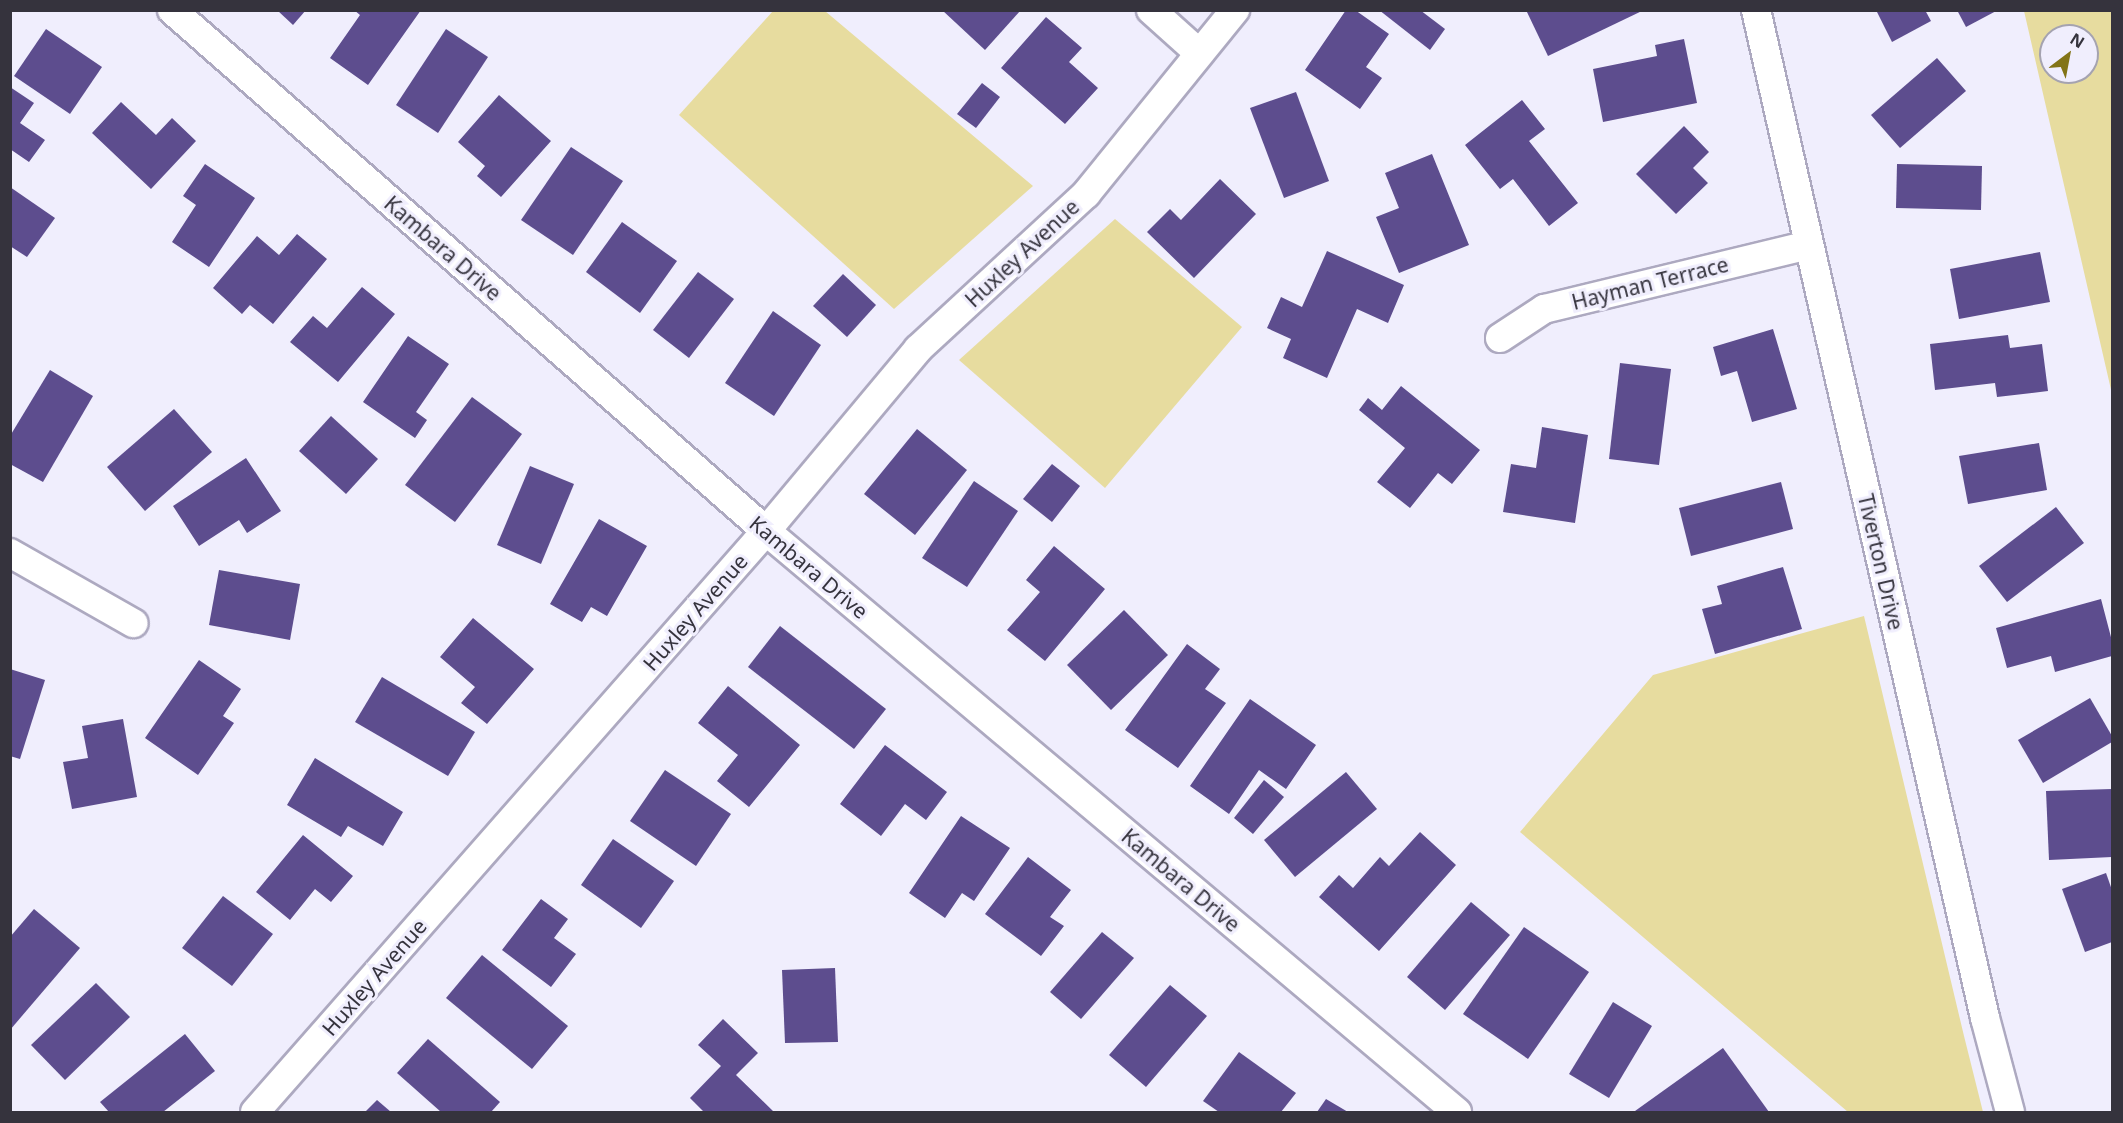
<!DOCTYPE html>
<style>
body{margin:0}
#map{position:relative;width:2123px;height:1123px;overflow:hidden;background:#f0eefd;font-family:"Noto Sans",sans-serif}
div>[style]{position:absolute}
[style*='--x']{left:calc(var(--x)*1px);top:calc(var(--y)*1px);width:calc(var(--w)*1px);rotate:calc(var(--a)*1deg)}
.green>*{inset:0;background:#e7dc9f}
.building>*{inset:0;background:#5d4d8e}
.roads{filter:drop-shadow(2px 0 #ada9c0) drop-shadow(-2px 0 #ada9c0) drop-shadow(0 2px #ada9c0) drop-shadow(0 -2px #ada9c0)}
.street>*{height:28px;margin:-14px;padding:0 14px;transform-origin:14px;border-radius:14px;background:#fff}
span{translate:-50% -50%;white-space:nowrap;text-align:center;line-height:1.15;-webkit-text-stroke:6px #f0eefd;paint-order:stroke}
.street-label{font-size:21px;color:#35333d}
.frame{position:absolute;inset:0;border:12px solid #35333d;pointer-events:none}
.north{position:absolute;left:2039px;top:24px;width:60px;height:60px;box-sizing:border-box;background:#f0eefd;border:2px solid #a5a3b0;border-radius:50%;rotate:32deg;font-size:16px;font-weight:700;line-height:24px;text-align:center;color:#35333d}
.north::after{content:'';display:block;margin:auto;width:21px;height:27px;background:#837417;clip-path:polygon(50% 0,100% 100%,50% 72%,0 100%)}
</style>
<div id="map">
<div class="green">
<i style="clip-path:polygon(773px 11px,825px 11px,1033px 186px,894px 309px,679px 115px)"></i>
<i style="clip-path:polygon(evenodd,2024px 11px,2112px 11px,2112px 394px,2024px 11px,2051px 36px,2087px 36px,2087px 72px,2051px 72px,2051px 36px)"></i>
<i style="clip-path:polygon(1115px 219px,1242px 327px,1105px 488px,959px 360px)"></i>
<i style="clip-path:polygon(1864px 616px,1964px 1036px,1983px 1112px,1848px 1112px,1520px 832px,1653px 675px)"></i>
</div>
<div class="building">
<i style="clip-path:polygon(277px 10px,306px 10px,293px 25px)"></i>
<i style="clip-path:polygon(354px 10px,421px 10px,368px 85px,330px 58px,360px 15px)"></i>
<i style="clip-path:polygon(942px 10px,1021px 10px,985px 50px)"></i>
<i style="clip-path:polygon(1346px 10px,1355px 10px,1389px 34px,1366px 67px,1382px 78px,1360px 109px,1305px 70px)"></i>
<i style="clip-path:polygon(1379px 10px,1420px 10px,1445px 29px,1430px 50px)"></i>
<i style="clip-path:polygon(1526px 10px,1644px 10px,1548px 56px)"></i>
<i style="clip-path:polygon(1876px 10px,1925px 10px,1931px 21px,1892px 42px)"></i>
<i style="clip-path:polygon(1957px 10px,1998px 10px,1966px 27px)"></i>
<i style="clip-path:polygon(1046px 17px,1082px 48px,1069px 62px,1098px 88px,1065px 124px,1001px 68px)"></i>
<i style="clip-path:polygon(46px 29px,102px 67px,70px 114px,14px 76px)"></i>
<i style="clip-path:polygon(446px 29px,488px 57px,438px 133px,396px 105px)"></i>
<i style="clip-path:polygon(1684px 39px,1697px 103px,1603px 122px,1593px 69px,1657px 56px,1655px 45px)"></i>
<i style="clip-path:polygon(1937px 58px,1966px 91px,1900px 148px,1871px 115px)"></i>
<i style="clip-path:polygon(982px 83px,1000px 97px,976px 128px,957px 114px)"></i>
<i style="clip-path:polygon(10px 87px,34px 103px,20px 123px,45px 140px,29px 162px,10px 149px)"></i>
<i style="clip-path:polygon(1296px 92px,1329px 181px,1284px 198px,1250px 108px)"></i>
<i style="clip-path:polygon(499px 95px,551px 141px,501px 197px,477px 176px,485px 166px,458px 142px)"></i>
<i style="clip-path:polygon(1522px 100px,1545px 129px,1529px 141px,1578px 203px,1549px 226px,1513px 179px,1500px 189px,1465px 145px)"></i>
<i style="clip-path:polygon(121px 102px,156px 135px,172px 118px,196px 141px,151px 189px,92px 133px)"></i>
<i style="clip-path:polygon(1684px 126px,1709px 152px,1693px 168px,1708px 183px,1676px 214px,1636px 174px)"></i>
<i style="clip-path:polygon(571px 147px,623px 181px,573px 255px,521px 220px)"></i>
<i style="clip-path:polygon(1432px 154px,1469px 245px,1399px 273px,1376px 217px,1399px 208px,1385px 173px)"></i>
<i style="clip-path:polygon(205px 164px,255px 198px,209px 267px,172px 242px,196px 205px,183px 196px)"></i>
<i style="clip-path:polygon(1897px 164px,1982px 166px,1981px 210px,1896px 208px)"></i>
<i style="clip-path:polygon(1220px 179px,1256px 214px,1194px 278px,1147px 232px,1170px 209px,1181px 220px)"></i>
<i style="clip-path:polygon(10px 187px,55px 218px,27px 257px,10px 246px)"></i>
<i style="clip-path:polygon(622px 222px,677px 261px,640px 313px,586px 272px)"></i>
<i style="clip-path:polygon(297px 234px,327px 259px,273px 324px,250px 305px,242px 314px,213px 288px,257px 236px,279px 255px)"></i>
<i style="clip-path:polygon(1327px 251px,1404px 285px,1388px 323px,1357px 309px,1327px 378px,1283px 358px,1291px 339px,1267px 328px,1281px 297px,1302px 307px)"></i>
<i style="clip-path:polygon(2040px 252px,2050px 302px,1959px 319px,1950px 269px)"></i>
<i style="clip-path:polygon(698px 272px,734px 299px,689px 358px,653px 330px)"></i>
<i style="clip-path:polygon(843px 274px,876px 305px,847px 337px,813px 306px)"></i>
<i style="clip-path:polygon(362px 287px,395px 314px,338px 382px,290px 342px,313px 316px,327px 328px)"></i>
<i style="clip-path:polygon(773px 311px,821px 345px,774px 416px,725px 383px)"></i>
<i style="clip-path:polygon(1773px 329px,1797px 409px,1752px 422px,1737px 371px,1721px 376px,1713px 347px)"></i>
<i style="clip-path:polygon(2008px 335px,2010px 348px,2042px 344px,2048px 391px,1997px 397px,1995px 383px,1935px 390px,1930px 344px)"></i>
<i style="clip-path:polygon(408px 336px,449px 364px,416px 412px,427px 420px,415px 438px,363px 402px)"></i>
<i style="clip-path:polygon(1620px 363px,1671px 369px,1659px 465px,1609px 459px)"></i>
<i style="clip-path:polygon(50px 370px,93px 396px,43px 482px,10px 464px,10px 436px)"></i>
<i style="clip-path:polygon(1401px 386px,1480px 450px,1452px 484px,1438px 473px,1410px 508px,1377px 482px,1405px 448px,1359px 410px,1368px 398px,1382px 410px)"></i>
<i style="clip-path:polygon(472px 397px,522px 434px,455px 522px,405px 485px)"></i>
<i style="clip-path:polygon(174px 409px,212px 452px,145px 511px,107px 467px)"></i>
<i style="clip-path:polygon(331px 416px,378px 459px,346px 494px,299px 451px)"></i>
<i style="clip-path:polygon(1542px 427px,1588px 435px,1575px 523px,1503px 512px,1511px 464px,1536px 468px)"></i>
<i style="clip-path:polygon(917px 429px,967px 470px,915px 535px,864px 494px)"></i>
<i style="clip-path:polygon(2039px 443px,2047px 490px,1968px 504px,1959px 456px)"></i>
<i style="clip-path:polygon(246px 458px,281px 511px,247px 533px,239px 520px,199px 546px,173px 506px)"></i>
<i style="clip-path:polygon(1052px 464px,1080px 486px,1052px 522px,1023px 499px)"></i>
<i style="clip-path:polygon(530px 466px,574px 484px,541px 564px,497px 545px)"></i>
<i style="clip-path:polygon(974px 481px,1018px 511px,967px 587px,922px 558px)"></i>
<i style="clip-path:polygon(1781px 482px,1793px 529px,1691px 556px,1679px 508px)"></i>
<i style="clip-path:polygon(2056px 507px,2084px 543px,2007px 602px,1979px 566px)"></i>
<i style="clip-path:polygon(599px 519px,647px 546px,607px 616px,591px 607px,582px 622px,550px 604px)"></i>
<i style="clip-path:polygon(1054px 546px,1105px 589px,1045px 661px,1007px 630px,1040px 592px,1026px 580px)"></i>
<i style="clip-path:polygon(1783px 567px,1802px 629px,1715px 654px,1702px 609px,1722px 604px,1717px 586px)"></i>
<i style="clip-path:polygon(219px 570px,300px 584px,290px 640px,209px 625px)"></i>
<i style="clip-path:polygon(2101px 599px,2112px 641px,2112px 656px,2055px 672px,2051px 656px,2007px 668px,1996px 628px)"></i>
<i style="clip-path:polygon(1124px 610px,1168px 655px,1111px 710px,1067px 665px)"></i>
<i style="clip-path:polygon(473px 618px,534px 669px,487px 724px,461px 703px,475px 687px,440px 657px)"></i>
<i style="clip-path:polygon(780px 626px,886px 709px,854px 749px,748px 667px)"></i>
<i style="clip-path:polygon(1187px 644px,1220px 669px,1205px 689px,1226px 703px,1178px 768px,1125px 730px)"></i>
<i style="clip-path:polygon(199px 660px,241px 689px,223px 716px,234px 723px,198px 775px,145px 738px)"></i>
<i style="clip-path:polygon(10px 669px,45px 680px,20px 759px,10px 756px)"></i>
<i style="clip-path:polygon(382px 677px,475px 732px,448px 776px,355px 722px)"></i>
<i style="clip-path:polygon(728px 686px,800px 745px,749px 807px,717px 781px,738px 755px,698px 723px)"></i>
<i style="clip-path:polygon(2090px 698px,2112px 736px,2112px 742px,2043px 783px,2018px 740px)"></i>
<i style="clip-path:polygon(1250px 699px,1316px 745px,1286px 789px,1259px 770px,1229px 814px,1190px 786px)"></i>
<i style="clip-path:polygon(123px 719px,137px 797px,72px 809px,63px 762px,88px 758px,82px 726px)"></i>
<i style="clip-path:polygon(885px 745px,947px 792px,926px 820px,905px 804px,881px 836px,840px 804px)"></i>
<i style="clip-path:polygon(315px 758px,403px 812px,383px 846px,348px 826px,341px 837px,287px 805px)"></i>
<i style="clip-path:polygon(665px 770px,731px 814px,696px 866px,630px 821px)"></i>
<i style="clip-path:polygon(1346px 772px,1377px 809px,1295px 877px,1264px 840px)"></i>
<i style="clip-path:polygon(1264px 780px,1284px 797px,1253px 834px,1234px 818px)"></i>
<i style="clip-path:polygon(2112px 789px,2112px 857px,2049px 860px,2046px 791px)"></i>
<i style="clip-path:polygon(961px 816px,1010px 848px,974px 901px,962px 893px,945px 918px,909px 893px)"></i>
<i style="clip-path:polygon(1420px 832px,1456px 865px,1379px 951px,1319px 897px,1339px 875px,1353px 888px,1380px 857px,1389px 866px)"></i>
<i style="clip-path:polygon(303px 835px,353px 876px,331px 902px,315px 889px,290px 920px,256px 892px)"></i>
<i style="clip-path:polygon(613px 839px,674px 881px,641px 928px,581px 885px)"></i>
<i style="clip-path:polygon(1028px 857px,1071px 890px,1050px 917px,1064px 926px,1041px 956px,985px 914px)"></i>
<i style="clip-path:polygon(2106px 873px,2112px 890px,2112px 942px,2085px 952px,2062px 889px)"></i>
<i style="clip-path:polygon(223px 896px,273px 934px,232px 986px,182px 948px)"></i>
<i style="clip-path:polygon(541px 899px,568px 919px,554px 938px,576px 954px,551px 987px,502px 950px)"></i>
<i style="clip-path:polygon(1471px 902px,1510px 935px,1445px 1010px,1407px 977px)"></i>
<i style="clip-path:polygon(34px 909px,80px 948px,10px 1030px,10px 937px)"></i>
<i style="clip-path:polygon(1524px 927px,1589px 972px,1528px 1059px,1463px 1014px)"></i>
<i style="clip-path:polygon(1102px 932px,1134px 958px,1081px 1019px,1050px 992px)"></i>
<i style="clip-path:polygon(482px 955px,568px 1026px,532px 1069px,446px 998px)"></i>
<i style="clip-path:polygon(835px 968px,838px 1042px,785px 1043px,782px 970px)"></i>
<i style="clip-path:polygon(96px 983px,130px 1017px,65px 1080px,31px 1045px)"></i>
<i style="clip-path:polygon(1170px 985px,1207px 1016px,1146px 1087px,1109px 1055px)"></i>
<i style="clip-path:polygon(1613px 1002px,1652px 1026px,1609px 1098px,1569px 1074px)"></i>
<i style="clip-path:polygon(723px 1019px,758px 1053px,736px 1075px,774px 1112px,704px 1112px,690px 1098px,721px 1066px,698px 1045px)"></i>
<i style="clip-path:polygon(185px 1034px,215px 1071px,163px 1112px,109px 1112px,100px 1102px)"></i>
<i style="clip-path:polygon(428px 1039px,500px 1102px,491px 1112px,441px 1112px,397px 1073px)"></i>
<i style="clip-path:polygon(1723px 1048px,1769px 1112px,1636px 1112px,1635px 1111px)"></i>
<i style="clip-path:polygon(1239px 1052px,1296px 1093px,1281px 1112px,1219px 1112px,1203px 1101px)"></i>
<i style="clip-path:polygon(1326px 1099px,1348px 1112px,1317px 1112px)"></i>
<i style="clip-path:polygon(377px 1100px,391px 1112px,365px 1112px)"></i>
</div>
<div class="roads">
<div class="street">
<i style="--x:172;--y:10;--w:790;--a:41.25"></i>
<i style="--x:766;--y:531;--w:903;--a:40.06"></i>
<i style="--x:1151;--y:10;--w:64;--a:41.9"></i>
<i style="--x:1756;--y:10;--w:1034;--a:77.2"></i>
<i style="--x:1985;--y:1018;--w:97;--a:75.1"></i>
<i style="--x:1500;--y:338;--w:53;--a:-33.4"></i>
<i style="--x:1544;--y:309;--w:272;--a:-13.6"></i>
<i style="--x:10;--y:553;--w:142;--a:29.6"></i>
<i style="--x:255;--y:1112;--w:774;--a:-48.67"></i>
<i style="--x:766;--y:531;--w:237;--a:-50.1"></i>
<i style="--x:918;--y:349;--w:229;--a:-42.7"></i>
<i style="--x:1086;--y:194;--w:237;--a:-51"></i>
</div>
</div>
<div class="street-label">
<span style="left:443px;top:248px;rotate:41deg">Kambara Drive</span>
<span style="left:1022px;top:253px;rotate:-43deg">Huxley Avenue</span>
<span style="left:1650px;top:283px;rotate:-14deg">Hayman Terrace</span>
<span style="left:1881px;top:562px;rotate:77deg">Tiverton Drive</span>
<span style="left:809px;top:567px;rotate:40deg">Kambara Drive</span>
<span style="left:695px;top:612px;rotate:-49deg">Huxley Avenue</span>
<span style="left:1181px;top:880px;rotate:40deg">Kambara Drive</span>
<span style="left:374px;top:977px;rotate:-49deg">Huxley Avenue</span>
</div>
<div class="frame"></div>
<div class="north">N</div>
</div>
